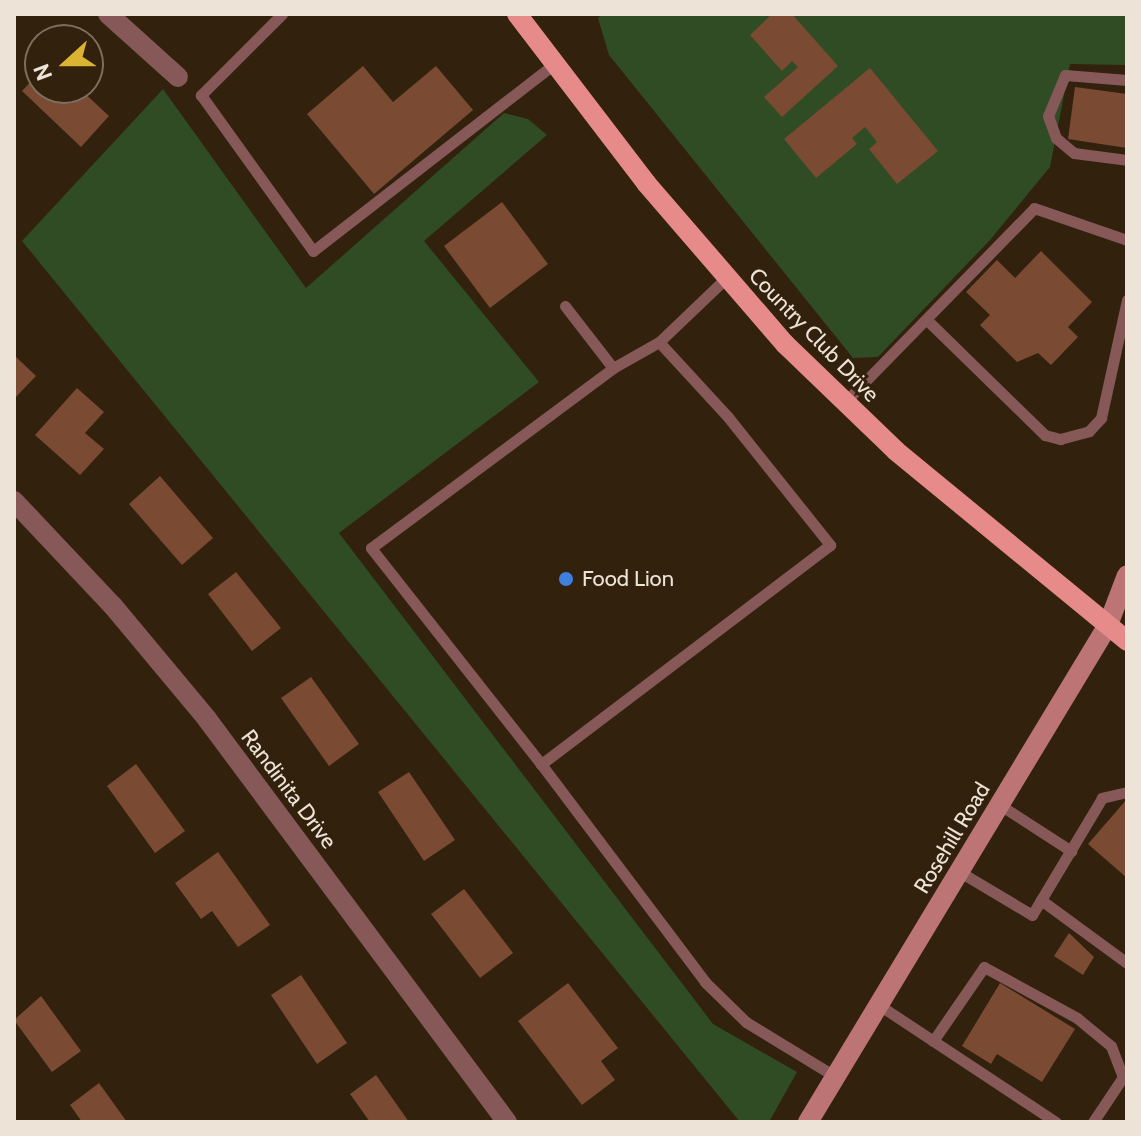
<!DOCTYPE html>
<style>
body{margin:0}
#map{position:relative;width:1141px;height:1136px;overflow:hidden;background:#31210d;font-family:Cabin,sans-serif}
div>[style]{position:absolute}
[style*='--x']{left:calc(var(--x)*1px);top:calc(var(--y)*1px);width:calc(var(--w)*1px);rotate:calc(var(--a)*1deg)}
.green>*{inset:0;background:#2f4c25}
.building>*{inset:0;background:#7a4a33}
.lane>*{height:11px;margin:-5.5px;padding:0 5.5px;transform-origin:5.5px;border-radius:5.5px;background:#865858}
.street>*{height:20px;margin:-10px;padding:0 10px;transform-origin:10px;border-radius:10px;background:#865858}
.secondary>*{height:20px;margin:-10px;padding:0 10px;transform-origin:10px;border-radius:10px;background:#bc7474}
.primary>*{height:20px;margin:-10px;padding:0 10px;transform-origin:10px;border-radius:10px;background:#e78a8a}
.dots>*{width:22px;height:22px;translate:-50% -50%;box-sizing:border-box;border:4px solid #31210d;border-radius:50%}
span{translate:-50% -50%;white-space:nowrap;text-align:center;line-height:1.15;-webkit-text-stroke:6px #31210d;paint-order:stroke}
.street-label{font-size:22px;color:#eee3d7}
.poi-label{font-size:22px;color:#eee3d7}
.left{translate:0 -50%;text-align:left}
.frame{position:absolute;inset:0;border:16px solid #eee3d7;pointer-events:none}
.north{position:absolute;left:24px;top:24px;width:80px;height:80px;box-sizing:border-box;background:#31210d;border:2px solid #7d6f5e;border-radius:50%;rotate:249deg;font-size:22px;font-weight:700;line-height:32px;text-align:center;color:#eee3d7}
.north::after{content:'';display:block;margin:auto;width:28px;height:36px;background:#dab333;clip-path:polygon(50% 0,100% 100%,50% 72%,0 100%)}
</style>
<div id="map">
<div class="green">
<i style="clip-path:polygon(603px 14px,1127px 14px,1127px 65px,1070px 64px,1050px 167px,990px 240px,878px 357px,853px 358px,609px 55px,598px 18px)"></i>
<i style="clip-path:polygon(163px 89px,306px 288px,504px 113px,528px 119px,547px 135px,424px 241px,539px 382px,339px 533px,713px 1024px,797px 1072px,769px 1122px,740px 1122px,22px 241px)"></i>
</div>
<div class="building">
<i style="clip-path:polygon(772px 14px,792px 14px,838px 66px,782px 117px,764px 97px,798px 67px,792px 61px,782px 71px,750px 35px)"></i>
<i style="clip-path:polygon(363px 66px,393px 102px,436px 66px,473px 110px,374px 194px,307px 114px)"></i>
<i style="clip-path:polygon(870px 68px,938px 151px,897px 184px,869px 149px,877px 142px,865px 127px,852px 138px,857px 144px,816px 178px,784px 139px)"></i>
<i style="clip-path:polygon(40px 72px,40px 88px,79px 88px,109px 116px,81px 147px,22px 91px)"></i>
<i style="clip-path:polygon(1075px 87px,1127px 94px,1127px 148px,1068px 139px)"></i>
<i style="clip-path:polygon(502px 202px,548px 264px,490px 308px,444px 246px)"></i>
<i style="clip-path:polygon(1041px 251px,1092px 302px,1068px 327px,1078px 337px,1051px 365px,1038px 353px,1017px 362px,980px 325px,990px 315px,966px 292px,997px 260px,1015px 278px)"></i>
<i style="clip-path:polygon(14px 355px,36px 376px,14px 399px)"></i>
<i style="clip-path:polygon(77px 388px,104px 412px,85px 433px,104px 449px,80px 475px,35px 435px)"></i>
<i style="clip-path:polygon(160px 476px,213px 538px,182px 565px,129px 504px)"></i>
<i style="clip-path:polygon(236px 572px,281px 628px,252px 651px,208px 594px)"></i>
<i style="clip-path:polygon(311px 677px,359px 744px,329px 766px,281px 698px)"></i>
<i style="clip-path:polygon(136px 764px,185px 831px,155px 853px,107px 786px)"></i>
<i style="clip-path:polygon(409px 772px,455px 840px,424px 861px,378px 792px)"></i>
<i style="clip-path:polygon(1127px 799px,1127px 878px,1088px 844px)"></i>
<i style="clip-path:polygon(218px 852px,270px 925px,238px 947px,212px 911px,201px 919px,175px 883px)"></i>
<i style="clip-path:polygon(464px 889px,513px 953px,480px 978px,431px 914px)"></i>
<i style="clip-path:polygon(1069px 933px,1094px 957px,1083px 975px,1054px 956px)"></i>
<i style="clip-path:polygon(301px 975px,347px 1043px,317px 1064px,271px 995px)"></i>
<i style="clip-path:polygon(568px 983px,618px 1048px,601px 1061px,615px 1080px,582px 1105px,518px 1021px)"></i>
<i style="clip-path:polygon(1000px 983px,1075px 1029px,1042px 1082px,997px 1054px,991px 1064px,962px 1046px)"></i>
<i style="clip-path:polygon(41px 996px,81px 1051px,52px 1072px,14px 1020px)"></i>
<i style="clip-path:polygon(376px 1075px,409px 1122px,370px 1122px,350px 1094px)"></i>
<i style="clip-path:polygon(99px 1083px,127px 1122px,82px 1122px,70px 1105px)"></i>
</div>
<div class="lane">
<i style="--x:282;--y:14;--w:115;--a:135"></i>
<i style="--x:201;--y:95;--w:192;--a:54.3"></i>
<i style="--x:313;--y:251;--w:305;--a:-37.8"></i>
<i style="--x:1127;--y:80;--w:62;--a:-175.4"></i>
<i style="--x:1065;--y:75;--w:44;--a:112.5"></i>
<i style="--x:1048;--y:116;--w:23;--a:70"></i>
<i style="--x:1056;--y:138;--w:23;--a:40"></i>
<i style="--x:1074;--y:153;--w:53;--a:7.5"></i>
<i style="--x:725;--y:279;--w:91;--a:136.3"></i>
<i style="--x:659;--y:342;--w:102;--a:47.4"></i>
<i style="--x:728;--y:417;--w:164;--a:51.4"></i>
<i style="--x:830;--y:545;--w:363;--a:142.8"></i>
<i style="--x:541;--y:764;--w:273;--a:53"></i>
<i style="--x:705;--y:982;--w:57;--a:44.3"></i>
<i style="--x:746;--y:1022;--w:105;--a:31.4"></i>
<i style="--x:565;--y:306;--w:78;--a:52.3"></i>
<i style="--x:927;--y:320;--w:165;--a:44.3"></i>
<i style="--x:1045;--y:435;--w:16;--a:15"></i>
<i style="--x:1060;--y:439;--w:30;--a:-15"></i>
<i style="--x:1089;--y:431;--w:18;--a:-47"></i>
<i style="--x:1101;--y:418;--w:121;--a:-77.6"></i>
<i style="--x:844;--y:403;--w:272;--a:-45.7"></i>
<i style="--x:1034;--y:208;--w:98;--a:19"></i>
<i style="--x:541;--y:764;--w:275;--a:-128.2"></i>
<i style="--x:371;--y:548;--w:302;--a:-36.6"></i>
<i style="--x:613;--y:368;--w:53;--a:-29.5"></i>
<i style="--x:1127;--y:792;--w:26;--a:167"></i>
<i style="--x:1102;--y:798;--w:119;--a:120.9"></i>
<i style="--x:1041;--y:900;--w:107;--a:36.2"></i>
<i style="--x:1000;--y:805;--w:85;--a:32.9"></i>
<i style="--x:960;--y:872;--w:84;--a:30.8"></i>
<i style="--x:1032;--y:915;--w:17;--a:-59"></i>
<i style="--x:879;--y:1005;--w:212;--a:33.5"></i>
<i style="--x:933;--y:1041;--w:90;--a:-55.4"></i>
<i style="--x:984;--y:967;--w:106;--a:28.7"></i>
<i style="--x:1077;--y:1018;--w:44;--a:39.5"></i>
<i style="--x:1111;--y:1046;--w:33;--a:69"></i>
<i style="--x:1123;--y:1077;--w:54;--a:123.7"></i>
</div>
<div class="street">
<i style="--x:108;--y:14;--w:94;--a:42"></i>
<i style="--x:14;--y:501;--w:144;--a:46.7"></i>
<i style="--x:113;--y:606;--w:147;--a:50.2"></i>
<i style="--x:207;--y:719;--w:502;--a:53.34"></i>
</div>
<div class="secondary">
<i style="--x:808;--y:1122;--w:581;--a:-58.88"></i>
<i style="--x:1108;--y:625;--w:53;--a:-69.2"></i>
</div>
<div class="primary">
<i style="--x:517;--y:14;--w:213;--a:52.6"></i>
<i style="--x:646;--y:183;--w:213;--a:49.2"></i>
<i style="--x:785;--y:344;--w:154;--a:43.9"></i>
<i style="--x:896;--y:451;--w:299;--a:39.4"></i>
</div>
<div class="dots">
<i style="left:566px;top:579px;background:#3f7fe0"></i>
</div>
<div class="street-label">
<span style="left:814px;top:335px;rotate:46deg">Country Club Drive</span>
<span style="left:289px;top:789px;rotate:53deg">Randinita Drive</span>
<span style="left:952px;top:838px;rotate:-59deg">Rosehill Road</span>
</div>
<div class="poi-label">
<span class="left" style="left:582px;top:579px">Food Lion</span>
</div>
<div class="frame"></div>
<div class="north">N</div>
</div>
